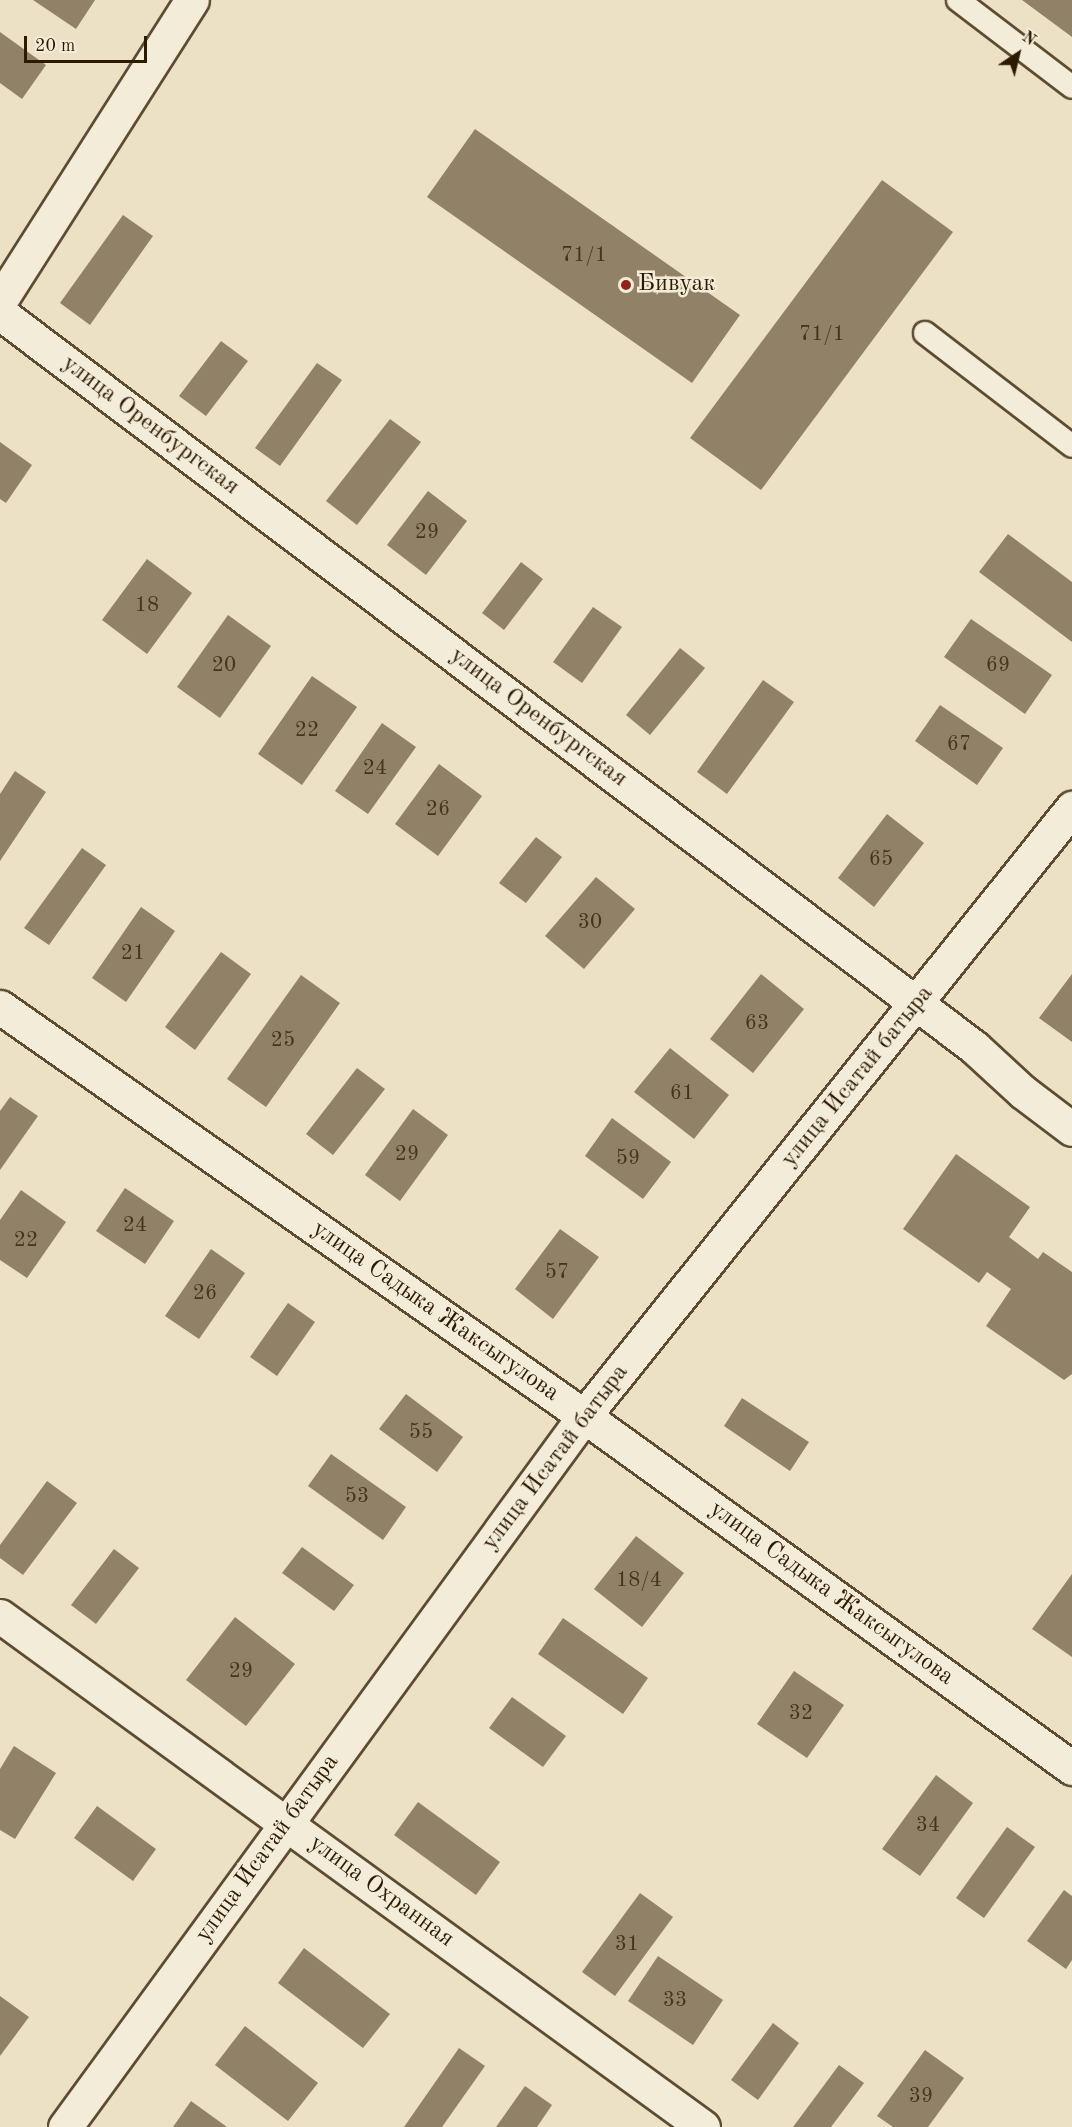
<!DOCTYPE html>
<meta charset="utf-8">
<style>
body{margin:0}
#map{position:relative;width:1072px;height:2127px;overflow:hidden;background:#ede1c5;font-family:"Old Standard TT",serif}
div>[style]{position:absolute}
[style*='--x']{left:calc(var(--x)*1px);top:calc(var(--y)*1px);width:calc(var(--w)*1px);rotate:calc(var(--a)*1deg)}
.building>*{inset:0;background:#918267}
.roads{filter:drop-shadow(2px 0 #5d4c32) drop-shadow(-2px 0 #5d4c32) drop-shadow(0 2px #5d4c32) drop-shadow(0 -2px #5d4c32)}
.lane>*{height:22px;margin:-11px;padding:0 11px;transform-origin:11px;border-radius:11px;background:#f3ecd9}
.street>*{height:33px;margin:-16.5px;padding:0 16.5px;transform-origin:16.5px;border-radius:16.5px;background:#f3ecd9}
.dots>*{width:16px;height:16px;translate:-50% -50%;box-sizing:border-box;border:3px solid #f3ecd9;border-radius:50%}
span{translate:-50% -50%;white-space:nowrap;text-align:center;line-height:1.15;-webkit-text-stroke:5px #f3ecd9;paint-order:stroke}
.number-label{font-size:21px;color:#46351a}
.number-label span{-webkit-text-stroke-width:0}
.poi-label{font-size:24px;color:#2d1b01}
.left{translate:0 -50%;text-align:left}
.street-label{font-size:24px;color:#2d1b01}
.north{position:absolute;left:988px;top:24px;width:60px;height:60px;-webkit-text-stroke:4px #f3ecd9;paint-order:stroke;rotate:35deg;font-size:16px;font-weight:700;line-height:24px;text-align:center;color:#2d1b01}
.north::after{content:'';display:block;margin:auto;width:21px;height:27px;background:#2d1b01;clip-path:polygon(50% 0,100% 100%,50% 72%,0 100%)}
.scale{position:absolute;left:24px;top:36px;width:123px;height:27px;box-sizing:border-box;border:3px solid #2d1b01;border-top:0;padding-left:8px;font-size:18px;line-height:21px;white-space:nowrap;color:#2d1b01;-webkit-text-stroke:4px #f3ecd9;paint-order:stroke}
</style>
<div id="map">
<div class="building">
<i style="clip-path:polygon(33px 0,95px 0,76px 29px)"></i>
<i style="clip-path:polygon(1022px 0,1072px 0,1072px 37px)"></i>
<i style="clip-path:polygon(0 32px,46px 65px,22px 99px,0 83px)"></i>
<i style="clip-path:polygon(475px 129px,740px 315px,692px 383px,427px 197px)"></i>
<i style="clip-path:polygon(882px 180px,953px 232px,761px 490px,690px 438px)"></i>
<i style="clip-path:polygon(123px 215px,153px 236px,90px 325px,60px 303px)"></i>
<i style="clip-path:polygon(221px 341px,248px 361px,206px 416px,179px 396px)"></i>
<i style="clip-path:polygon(317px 363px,342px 380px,280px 466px,255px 448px)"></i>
<i style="clip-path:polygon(390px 419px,421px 442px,357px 525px,326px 501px)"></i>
<i style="clip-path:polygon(0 442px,32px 465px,6px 503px,0 499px)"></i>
<i style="clip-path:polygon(428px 491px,467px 521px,426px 575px,387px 545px)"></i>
<i style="clip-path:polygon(1008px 534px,1072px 582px,1072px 642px,979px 572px)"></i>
<i style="clip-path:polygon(147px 559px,192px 593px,147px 654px,102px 620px)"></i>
<i style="clip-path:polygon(521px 562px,543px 579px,504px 630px,482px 613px)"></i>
<i style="clip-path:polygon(593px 607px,622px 627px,582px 683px,553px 662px)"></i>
<i style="clip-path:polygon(228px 615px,271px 646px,220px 718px,177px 687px)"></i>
<i style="clip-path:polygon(971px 619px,1052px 675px,1025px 714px,944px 657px)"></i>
<i style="clip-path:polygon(680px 648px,705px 668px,650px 735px,626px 715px)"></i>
<i style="clip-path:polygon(312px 676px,357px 707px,302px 785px,258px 754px)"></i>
<i style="clip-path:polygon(763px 680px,794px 702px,727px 794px,697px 772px)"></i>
<i style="clip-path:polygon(940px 705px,1003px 748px,977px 785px,915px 741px)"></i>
<i style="clip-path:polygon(382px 723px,416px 747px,368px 814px,335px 791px)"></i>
<i style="clip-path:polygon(439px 764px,482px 796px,438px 856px,395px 824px)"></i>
<i style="clip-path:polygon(15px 771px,46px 792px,0 861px,0 794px)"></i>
<i style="clip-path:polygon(887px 814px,924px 843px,874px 907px,838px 878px)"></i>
<i style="clip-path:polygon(536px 837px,562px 857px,526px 903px,499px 883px)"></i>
<i style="clip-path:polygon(82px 848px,106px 865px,49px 945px,24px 928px)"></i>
<i style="clip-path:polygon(596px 877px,635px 909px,584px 969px,545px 936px)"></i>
<i style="clip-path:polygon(141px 907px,175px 931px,126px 1002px,92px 978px)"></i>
<i style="clip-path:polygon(221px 952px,251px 974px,195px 1050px,165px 1027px)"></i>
<i style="clip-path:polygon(761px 974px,804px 1009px,753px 1073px,710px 1039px)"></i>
<i style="clip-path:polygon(1072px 974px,1072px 1042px,1039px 1018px)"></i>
<i style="clip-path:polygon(301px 975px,340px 1003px,266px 1107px,227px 1079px)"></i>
<i style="clip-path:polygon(670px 1048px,729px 1095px,694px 1139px,634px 1092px)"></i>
<i style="clip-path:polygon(357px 1068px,385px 1089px,333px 1155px,306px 1134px)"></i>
<i style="clip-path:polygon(10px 1097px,38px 1116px,0 1170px,0 1111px)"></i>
<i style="clip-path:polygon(413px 1109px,448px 1135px,400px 1201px,365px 1175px)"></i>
<i style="clip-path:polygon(612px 1118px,671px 1162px,643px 1199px,585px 1156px)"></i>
<i style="clip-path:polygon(956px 1154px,1030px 1207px,1009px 1237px,1038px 1259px,1043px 1252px,1072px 1272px,1072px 1374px,1064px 1380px,986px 1326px,1011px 1289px,987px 1272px,979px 1283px,903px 1229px)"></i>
<i style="clip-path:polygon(125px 1188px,174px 1221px,145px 1264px,96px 1231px)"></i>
<i style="clip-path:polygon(21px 1190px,66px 1222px,27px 1278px,0 1260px,0 1220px)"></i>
<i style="clip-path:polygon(560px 1229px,599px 1257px,553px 1319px,515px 1289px)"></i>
<i style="clip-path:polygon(211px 1249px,245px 1273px,199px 1339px,165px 1316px)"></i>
<i style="clip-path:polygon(288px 1303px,315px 1322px,277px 1376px,250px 1357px)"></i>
<i style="clip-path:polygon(406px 1394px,463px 1437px,437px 1472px,379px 1429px)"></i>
<i style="clip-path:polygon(742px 1398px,809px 1442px,790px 1471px,724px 1426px)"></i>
<i style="clip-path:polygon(331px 1454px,406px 1507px,383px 1540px,308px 1486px)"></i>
<i style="clip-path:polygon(47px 1481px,77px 1503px,23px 1575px,0 1558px,0 1545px)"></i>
<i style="clip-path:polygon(636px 1536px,684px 1573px,642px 1627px,594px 1589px)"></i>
<i style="clip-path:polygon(302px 1547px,354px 1585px,334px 1611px,282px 1573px)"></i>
<i style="clip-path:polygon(114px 1549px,139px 1568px,96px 1624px,71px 1605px)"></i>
<i style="clip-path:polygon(1072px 1574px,1072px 1657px,1032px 1629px)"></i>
<i style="clip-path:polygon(235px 1617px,295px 1664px,246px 1726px,186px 1680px)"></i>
<i style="clip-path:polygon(563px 1618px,648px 1678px,623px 1714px,538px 1654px)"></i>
<i style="clip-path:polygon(794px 1671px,844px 1705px,807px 1758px,757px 1724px)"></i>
<i style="clip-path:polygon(512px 1697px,566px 1736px,543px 1767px,489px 1728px)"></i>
<i style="clip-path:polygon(14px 1746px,56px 1773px,15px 1839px,0 1830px,0 1769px)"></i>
<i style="clip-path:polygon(936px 1775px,973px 1803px,920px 1876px,882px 1849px)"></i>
<i style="clip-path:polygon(418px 1802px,500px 1862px,476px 1895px,394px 1835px)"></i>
<i style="clip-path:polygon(97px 1806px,156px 1849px,133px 1881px,74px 1838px)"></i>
<i style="clip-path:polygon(1007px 1827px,1035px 1847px,984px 1918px,956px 1898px)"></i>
<i style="clip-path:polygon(1064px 1890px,1072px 1896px,1072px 1960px,1066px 1969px,1027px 1941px)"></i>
<i style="clip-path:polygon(640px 1893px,673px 1917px,615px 1996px,582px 1972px)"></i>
<i style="clip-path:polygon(304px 1948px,390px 2014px,363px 2048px,278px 1983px)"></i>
<i style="clip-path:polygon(658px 1956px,723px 2000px,693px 2045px,628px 2001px)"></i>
<i style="clip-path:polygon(0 1996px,29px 2017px,0 2056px)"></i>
<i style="clip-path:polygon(773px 2023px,799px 2043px,758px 2100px,731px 2080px)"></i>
<i style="clip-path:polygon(245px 2026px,318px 2083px,288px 2121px,215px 2065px)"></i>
<i style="clip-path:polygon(459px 2048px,485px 2066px,442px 2127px,404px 2127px)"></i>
<i style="clip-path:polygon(925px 2050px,964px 2078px,928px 2127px,893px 2127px,877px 2116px)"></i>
<i style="clip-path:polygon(839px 2065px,864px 2083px,831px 2127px,793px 2127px)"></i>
<i style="clip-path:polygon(525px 2086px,552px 2105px,537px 2127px,496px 2127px)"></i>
<i style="clip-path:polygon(191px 2101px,227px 2127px,173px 2127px)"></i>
</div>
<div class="roads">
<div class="lane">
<i style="--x:958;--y:0;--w:143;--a:37.3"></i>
<i style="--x:925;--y:333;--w:185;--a:37.5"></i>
</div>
<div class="street">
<i style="--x:0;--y:301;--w:357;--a:-57.5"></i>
<i style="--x:0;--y:313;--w:1220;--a:37"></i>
<i style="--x:974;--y:1047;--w:67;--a:42.6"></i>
<i style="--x:1023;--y:1092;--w:61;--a:37.1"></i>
<i style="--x:0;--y:1007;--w:713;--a:35.01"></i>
<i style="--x:584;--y:1416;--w:602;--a:35.8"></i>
<i style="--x:0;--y:1616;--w:869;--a:36.01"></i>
<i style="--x:65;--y:2127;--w:880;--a:-53.87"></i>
<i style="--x:584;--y:1416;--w:780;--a:-51.25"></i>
</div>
</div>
<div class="dots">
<i style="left:626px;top:285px;background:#8f2418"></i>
</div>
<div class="number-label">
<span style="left:584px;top:256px">71/1</span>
<span style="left:822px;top:335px">71/1</span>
<span style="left:427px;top:533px">29</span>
<span style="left:147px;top:606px">18</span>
<span style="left:224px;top:666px">20</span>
<span style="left:998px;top:666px">69</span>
<span style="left:307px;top:731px">22</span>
<span style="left:959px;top:745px">67</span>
<span style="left:375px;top:769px">24</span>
<span style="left:438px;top:810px">26</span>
<span style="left:881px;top:860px">65</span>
<span style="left:590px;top:923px">30</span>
<span style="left:133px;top:954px">21</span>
<span style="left:757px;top:1024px">63</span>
<span style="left:283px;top:1041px">25</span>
<span style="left:682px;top:1094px">61</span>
<span style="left:407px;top:1155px">29</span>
<span style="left:628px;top:1159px">59</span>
<span style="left:135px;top:1226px">24</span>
<span style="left:26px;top:1241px">22</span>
<span style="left:557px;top:1273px">57</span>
<span style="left:205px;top:1294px">26</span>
<span style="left:421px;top:1433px">55</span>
<span style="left:357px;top:1497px">53</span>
<span style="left:639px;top:1581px">18/4</span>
<span style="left:241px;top:1672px">29</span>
<span style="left:801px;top:1714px">32</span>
<span style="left:928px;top:1826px">34</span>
<span style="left:627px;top:1945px">31</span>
<span style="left:675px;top:2001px">33</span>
<span style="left:921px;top:2097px">39</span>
</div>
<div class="poi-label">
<span class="left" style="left:638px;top:285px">Бивуак</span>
</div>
<div class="street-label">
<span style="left:150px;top:426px;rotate:37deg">улица Оренбургская</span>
<span style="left:538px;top:718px;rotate:37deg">улица Оренбургская</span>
<span style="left:858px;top:1077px;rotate:-51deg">улица Исатай батыра</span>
<span style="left:435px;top:1312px;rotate:35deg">улица Садыка Жаксыгулова</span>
<span style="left:556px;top:1458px;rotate:-53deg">улица Исатай батыра</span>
<span style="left:831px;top:1594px;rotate:36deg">улица Садыка Жаксыгулова</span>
<span style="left:268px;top:1849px;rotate:-54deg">улица Исатай батыра</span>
<span style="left:381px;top:1892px;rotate:36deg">улица Охранная</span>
</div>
<div class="north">N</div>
<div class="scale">20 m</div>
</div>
